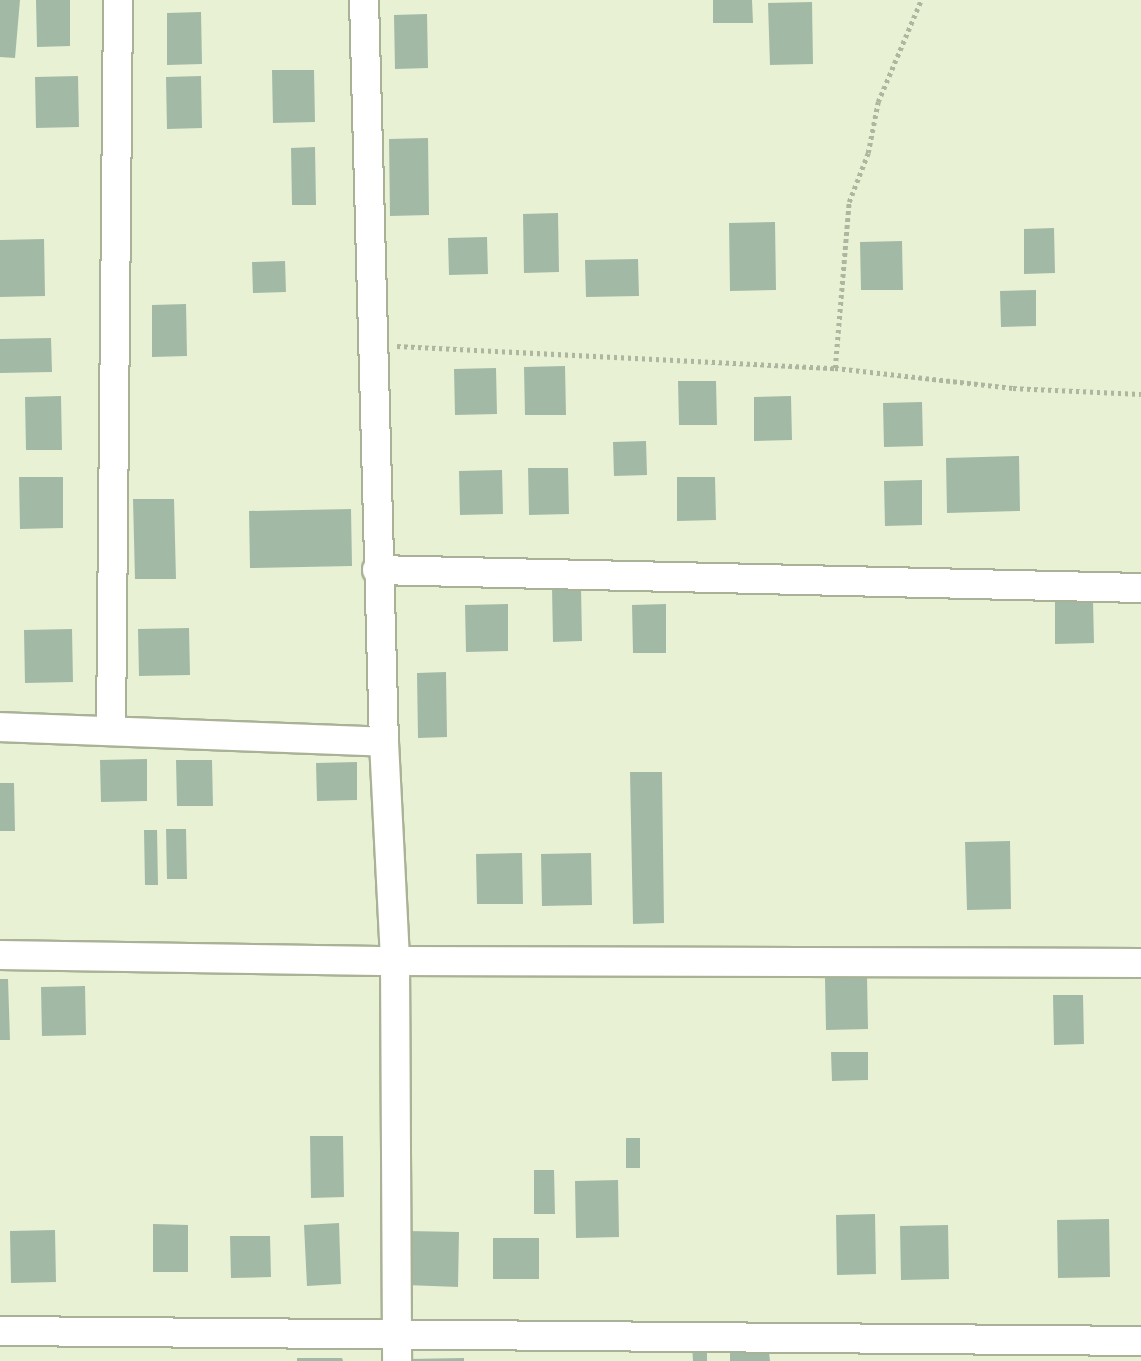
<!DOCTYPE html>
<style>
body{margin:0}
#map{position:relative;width:1141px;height:1361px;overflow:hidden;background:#e8f1d4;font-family:"Fira Sans",sans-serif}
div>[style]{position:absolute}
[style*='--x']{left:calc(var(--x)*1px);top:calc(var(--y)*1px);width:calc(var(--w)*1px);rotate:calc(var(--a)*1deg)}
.building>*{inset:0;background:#a2baa5}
.path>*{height:4.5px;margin-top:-2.25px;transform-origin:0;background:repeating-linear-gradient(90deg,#afb69f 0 3.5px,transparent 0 7px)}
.roads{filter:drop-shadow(2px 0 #a9b296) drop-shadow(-2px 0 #a9b296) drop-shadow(0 2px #a9b296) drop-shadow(0 -2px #a9b296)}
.street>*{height:28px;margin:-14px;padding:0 14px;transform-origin:14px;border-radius:14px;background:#fff}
span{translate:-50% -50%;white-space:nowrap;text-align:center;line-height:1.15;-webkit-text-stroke:6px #e8f1d4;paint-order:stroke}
</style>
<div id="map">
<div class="building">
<i style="clip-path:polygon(0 0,20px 0,15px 58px,0 57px)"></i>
<i style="clip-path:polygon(36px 0,70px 0,70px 46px,37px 47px)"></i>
<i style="clip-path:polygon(713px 0,752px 0,753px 23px,713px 23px)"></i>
<i style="clip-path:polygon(812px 2px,813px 64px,770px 65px,768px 3px)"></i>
<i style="clip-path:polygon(201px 12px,202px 64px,167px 65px,167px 13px)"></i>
<i style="clip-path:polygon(427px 14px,428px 68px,395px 69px,394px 15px)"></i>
<i style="clip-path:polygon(272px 70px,314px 70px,315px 122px,273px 123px)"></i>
<i style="clip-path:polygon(78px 76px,79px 127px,36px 128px,35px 77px)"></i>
<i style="clip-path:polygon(201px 76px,202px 128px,167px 129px,166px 77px)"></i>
<i style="clip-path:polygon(428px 138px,429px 215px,390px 216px,389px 139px)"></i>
<i style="clip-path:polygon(315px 147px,316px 205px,292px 205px,291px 148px)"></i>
<i style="clip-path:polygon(558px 213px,559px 272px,524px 273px,523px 214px)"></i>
<i style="clip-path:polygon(775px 222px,776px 290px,730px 291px,729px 223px)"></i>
<i style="clip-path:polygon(1054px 228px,1055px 273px,1024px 274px,1024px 229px)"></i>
<i style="clip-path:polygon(487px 237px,488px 274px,449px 275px,448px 238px)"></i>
<i style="clip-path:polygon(44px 239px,45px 296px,0 297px,0 240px)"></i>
<i style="clip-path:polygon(902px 241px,903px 290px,861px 290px,860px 242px)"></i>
<i style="clip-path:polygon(638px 259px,639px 296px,586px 297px,585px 260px)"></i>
<i style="clip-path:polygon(285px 261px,286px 292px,253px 293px,252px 262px)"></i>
<i style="clip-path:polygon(1036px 290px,1036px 326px,1001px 327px,1000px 291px)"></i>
<i style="clip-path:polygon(186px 304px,187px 356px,152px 357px,152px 305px)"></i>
<i style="clip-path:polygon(51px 338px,52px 372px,0 373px,0 339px)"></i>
<i style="clip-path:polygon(565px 366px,566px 415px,525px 415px,524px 367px)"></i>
<i style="clip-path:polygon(496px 368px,497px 414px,455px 415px,454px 369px)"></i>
<i style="clip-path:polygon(678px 381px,716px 381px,717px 425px,679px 425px)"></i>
<i style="clip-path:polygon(61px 396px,62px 450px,26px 450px,25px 397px)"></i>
<i style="clip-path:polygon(791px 396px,792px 440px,754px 441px,754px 397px)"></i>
<i style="clip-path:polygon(922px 402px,923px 446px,884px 447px,883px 403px)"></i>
<i style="clip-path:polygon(646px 441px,647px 475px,614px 476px,613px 442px)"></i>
<i style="clip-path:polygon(1019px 456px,1020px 511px,947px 513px,946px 458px)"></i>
<i style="clip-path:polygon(528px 468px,568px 468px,569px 514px,529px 515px)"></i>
<i style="clip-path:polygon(502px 470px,503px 514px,460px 515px,459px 471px)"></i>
<i style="clip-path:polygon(19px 477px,63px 477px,63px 528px,20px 529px)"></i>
<i style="clip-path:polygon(677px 477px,715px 477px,716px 520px,677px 521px)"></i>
<i style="clip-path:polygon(922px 480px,922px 525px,885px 526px,884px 481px)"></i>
<i style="clip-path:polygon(133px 499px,174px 499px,176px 579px,135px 579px)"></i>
<i style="clip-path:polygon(351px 509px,352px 566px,250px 568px,249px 511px)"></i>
<i style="clip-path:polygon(552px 587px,581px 587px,582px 641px,553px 642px)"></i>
<i style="clip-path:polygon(1093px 600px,1094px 643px,1055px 644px,1055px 601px)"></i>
<i style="clip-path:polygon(508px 604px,508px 651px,466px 652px,465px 605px)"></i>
<i style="clip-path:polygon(666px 604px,666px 653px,633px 653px,632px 605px)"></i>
<i style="clip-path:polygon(189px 628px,190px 675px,139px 676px,138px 629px)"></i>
<i style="clip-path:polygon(72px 629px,73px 682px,25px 683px,24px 630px)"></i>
<i style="clip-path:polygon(446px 672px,447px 737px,418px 738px,417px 673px)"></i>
<i style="clip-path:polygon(147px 759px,147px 801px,101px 802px,100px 760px)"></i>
<i style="clip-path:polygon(176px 760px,212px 760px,213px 806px,177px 806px)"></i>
<i style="clip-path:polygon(357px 762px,357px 800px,317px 801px,316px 763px)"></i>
<i style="clip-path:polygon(630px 772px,662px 772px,664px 923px,633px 924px)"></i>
<i style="clip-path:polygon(0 783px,14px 783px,15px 831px,0 831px)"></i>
<i style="clip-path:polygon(166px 829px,186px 829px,187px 879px,167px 879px)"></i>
<i style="clip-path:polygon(144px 830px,157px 830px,158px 885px,145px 885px)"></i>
<i style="clip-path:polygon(1010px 841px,1011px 909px,967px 910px,965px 842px)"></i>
<i style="clip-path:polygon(522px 853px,523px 904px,477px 904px,476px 854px)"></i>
<i style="clip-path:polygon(591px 853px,592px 905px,542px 906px,541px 854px)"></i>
<i style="clip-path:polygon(867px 977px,868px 1029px,826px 1030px,825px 978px)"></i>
<i style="clip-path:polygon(0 979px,8px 979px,10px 1040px,0 1040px)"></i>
<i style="clip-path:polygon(85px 986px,86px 1035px,42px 1036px,41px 987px)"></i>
<i style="clip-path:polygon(1053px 995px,1083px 995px,1084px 1044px,1054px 1045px)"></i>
<i style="clip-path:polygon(831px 1052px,868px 1052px,868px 1080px,832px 1081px)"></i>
<i style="clip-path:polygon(310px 1136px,343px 1136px,344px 1197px,311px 1198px)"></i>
<i style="clip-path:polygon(626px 1138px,640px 1138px,640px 1168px,626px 1168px)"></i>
<i style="clip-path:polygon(534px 1170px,554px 1170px,555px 1214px,534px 1214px)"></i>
<i style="clip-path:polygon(618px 1180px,619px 1237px,576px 1238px,575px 1181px)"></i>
<i style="clip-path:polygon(875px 1214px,876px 1274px,837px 1275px,836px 1215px)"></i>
<i style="clip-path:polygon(1109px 1219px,1110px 1277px,1058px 1278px,1057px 1220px)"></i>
<i style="clip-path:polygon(339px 1223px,341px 1284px,307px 1286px,304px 1225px)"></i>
<i style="clip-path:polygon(153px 1224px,188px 1225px,188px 1272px,153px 1272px)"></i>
<i style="clip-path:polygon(948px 1225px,949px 1279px,901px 1280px,900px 1226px)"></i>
<i style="clip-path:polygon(55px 1230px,56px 1282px,11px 1283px,10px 1231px)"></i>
<i style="clip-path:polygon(408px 1231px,459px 1232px,458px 1287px,406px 1285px)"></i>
<i style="clip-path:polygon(230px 1236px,270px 1236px,271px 1277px,231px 1278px)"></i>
<i style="clip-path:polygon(493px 1238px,539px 1238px,539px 1279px,493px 1279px)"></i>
<i style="clip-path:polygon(692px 1344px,707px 1344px,707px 1361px,693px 1361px)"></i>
<i style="clip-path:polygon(769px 1352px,770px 1361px,730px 1361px,730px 1353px)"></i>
<i style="clip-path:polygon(297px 1358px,342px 1358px,343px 1361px,297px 1361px)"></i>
<i style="clip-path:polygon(464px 1358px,464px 1361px,408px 1361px,408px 1359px)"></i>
</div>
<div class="path">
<i style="--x:397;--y:346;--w:439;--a:2.9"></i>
<i style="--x:835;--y:368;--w:179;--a:6.4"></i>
<i style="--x:1013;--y:388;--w:128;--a:2.7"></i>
<i style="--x:835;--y:368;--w:167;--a:-85.2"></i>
<i style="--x:849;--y:202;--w:53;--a:-68.8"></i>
<i style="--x:868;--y:153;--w:52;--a:-78.9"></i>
<i style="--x:878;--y:102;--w:111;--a:-67.1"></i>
</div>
<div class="roads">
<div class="street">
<i style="--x:364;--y:0;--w:742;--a:88.46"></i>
<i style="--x:377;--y:570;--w:764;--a:1.35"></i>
<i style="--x:0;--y:727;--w:384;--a:2.2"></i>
<i style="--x:384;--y:742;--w:219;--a:87.1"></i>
<i style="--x:395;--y:961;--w:400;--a:89.7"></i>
<i style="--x:111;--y:731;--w:731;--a:-89.45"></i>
<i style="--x:0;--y:955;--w:395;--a:0.9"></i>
<i style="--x:395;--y:961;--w:746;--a:0.15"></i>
<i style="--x:0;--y:1331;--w:1141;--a:0.5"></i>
</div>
</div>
</div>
